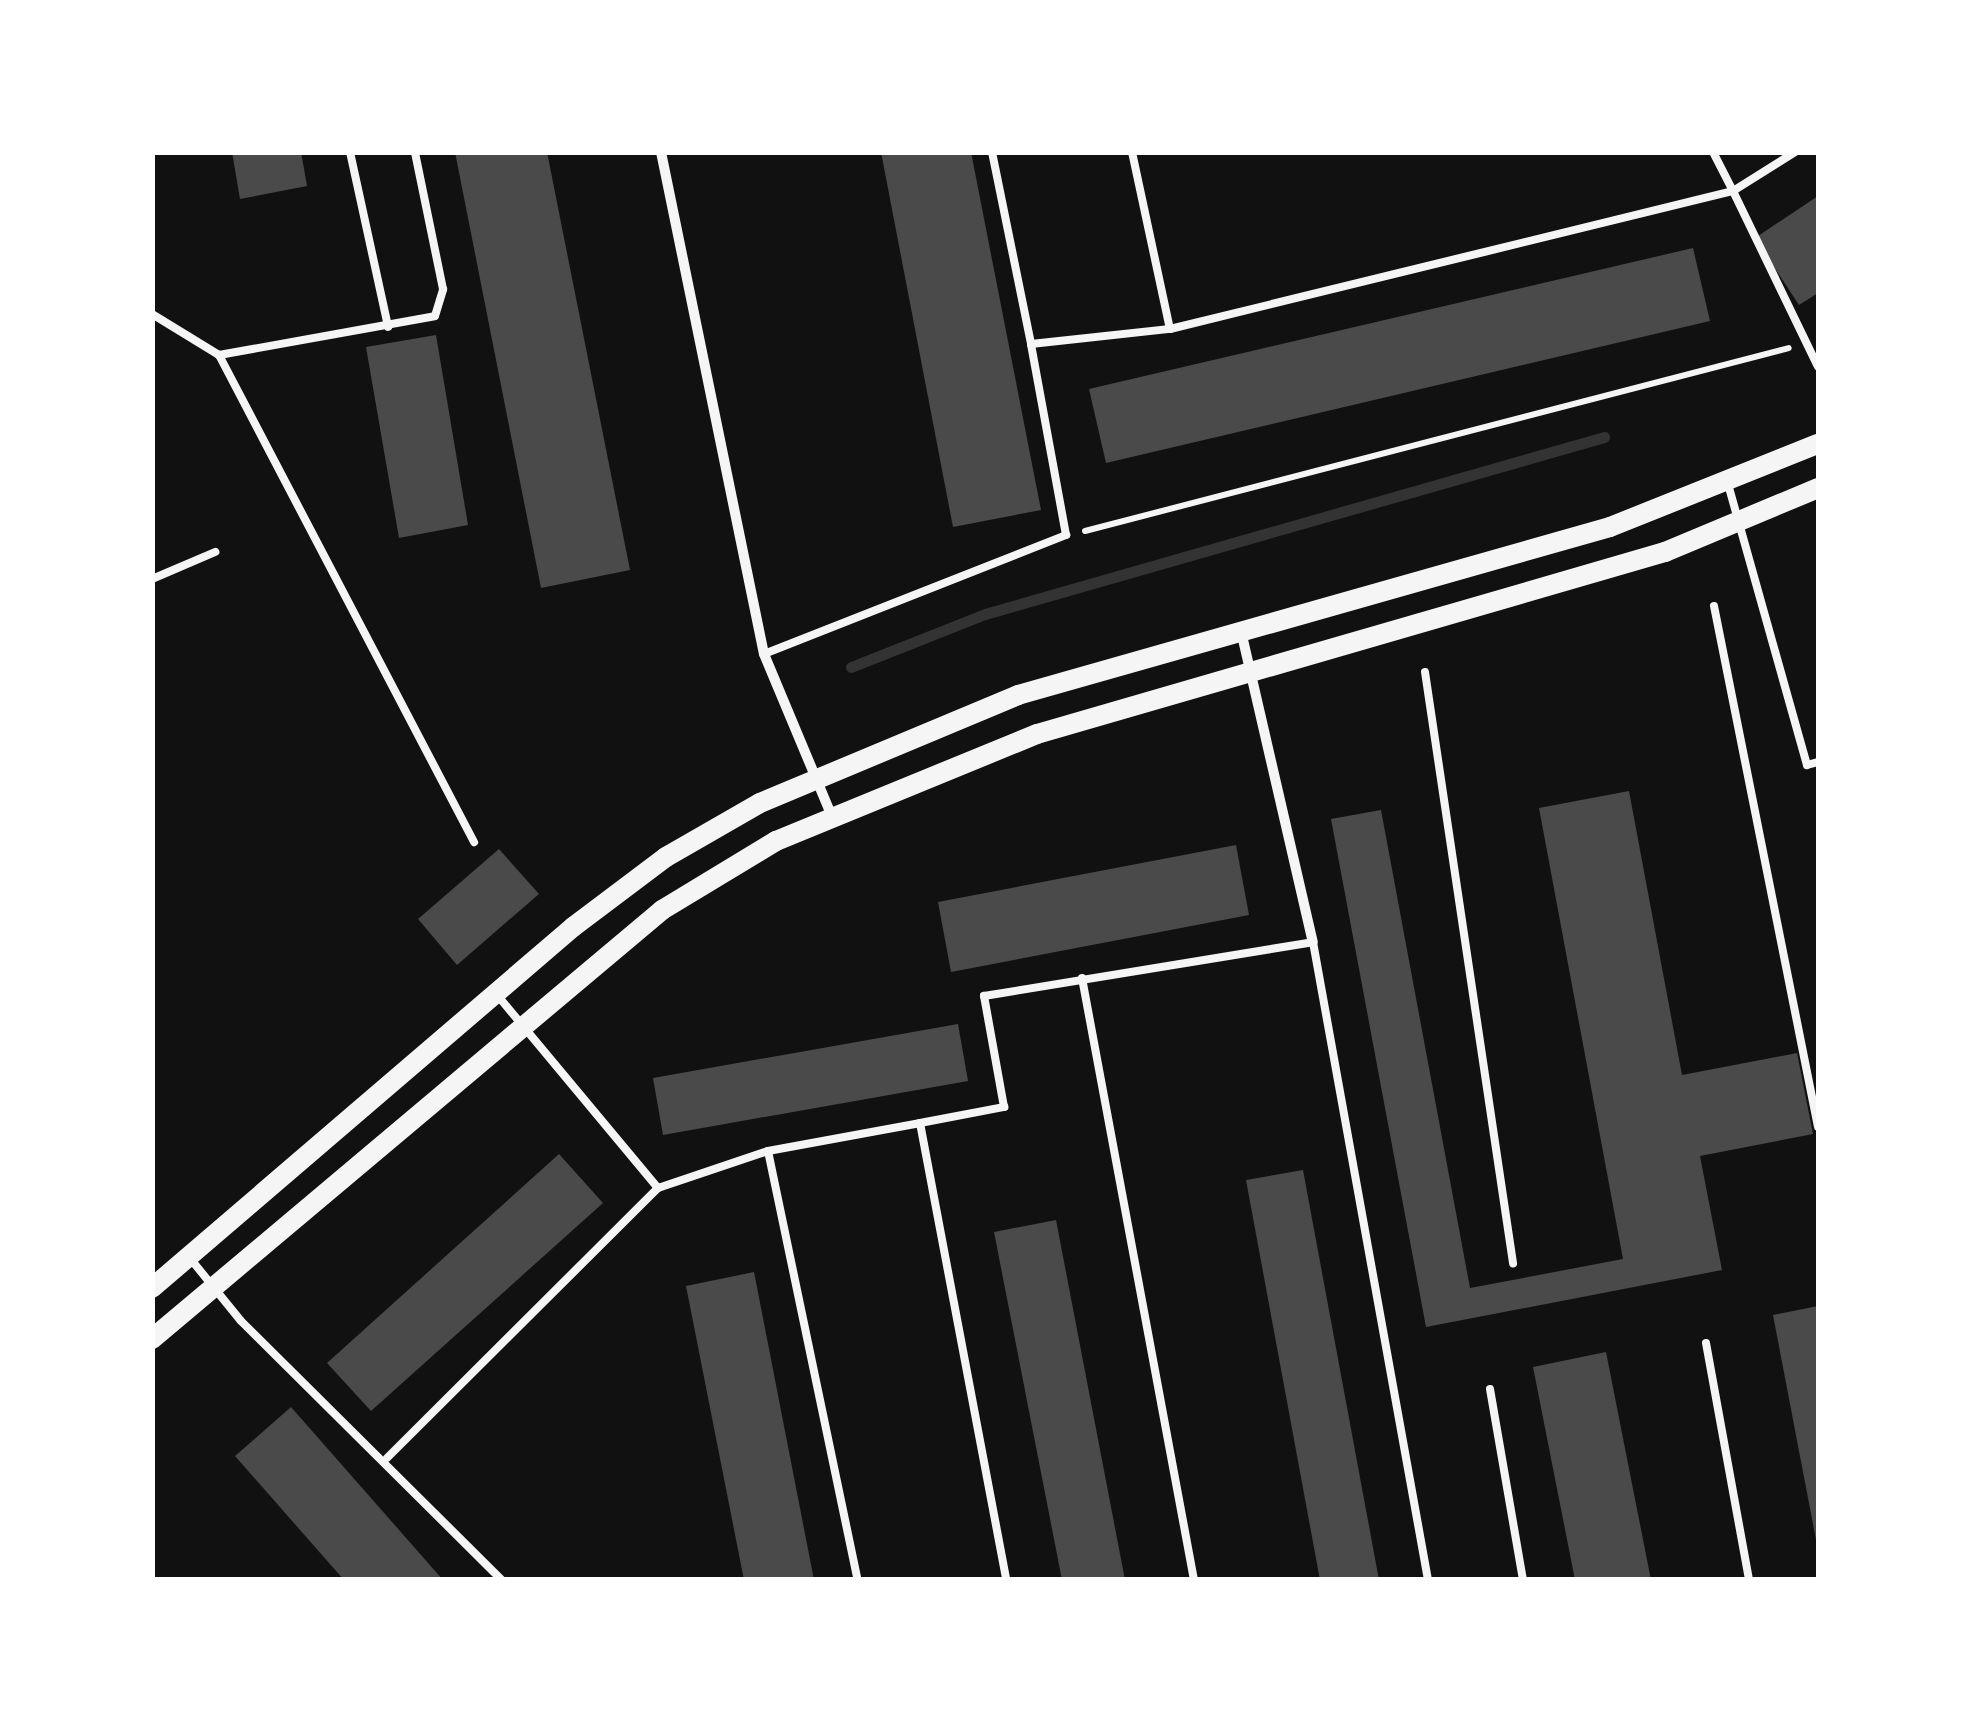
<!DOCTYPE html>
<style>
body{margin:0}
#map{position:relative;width:1971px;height:1732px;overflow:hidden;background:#111;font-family:Mulish,sans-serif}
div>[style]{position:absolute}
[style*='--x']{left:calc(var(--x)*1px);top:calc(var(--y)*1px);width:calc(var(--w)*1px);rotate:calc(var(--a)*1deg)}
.stream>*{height:11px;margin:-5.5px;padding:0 5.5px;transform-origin:5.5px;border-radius:5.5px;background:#333}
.building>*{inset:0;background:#4a4a4a}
.path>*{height:6px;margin:-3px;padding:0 3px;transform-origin:3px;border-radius:3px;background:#f5f5f5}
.service>*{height:8px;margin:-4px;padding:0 4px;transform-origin:4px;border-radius:4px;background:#f5f5f5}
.minor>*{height:10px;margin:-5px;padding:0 5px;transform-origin:5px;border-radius:5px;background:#f5f5f5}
.secondary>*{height:20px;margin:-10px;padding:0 10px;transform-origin:10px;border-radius:10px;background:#f5f5f5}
span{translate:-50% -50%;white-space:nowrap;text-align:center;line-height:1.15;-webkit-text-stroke:8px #fff;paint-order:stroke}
.frame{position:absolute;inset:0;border:155px solid #fff;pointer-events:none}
</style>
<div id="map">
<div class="stream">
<i style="--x:851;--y:667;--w:144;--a:-21.6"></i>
<i style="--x:985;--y:614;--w:644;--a:-15.96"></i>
</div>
<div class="building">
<i style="clip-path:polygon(232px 152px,301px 152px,307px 186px,240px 199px)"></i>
<i style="clip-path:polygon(455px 152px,547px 152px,630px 570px,541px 588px)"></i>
<i style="clip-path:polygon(881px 152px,971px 152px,1041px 510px,953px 527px)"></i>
<i style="clip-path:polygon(1818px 196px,1818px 293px,1799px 305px,1755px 238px)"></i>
<i style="clip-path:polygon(1693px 248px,1710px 321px,1106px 463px,1089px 389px)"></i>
<i style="clip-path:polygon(436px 335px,468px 525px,399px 538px,366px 347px)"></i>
<i style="clip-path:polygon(1629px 791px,1682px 1075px,1797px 1053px,1813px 1134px,1700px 1156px,1722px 1270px,1426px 1327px,1331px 819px,1381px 810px,1470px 1288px,1623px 1259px,1539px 808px)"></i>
<i style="clip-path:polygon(1236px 845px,1249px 915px,951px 972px,938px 902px)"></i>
<i style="clip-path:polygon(499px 849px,539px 894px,457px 965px,418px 919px)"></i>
<i style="clip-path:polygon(958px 1024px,968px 1081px,663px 1135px,653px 1078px)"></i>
<i style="clip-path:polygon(559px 1154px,603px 1203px,371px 1411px,327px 1363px)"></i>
<i style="clip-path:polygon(1303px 1170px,1379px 1580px,1320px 1580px,1246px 1180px)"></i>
<i style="clip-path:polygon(1056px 1220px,1125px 1580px,1062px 1580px,994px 1232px)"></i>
<i style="clip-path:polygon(754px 1272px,814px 1580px,744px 1580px,686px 1286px)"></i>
<i style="clip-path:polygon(1818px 1306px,1818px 1545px,1817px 1545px,1773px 1315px)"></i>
<i style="clip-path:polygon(1606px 1352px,1651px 1580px,1575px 1580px,1533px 1367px)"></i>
<i style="clip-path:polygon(291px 1407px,443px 1580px,344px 1580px,235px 1456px)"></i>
</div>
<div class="path">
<i style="--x:1085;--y:531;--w:727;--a:-14.57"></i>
</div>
<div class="service">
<i style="--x:350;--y:152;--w:179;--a:77.7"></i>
<i style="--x:992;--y:152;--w:196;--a:78.5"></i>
<i style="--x:1132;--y:152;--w:181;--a:77.9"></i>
<i style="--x:1795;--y:152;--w:73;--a:147.8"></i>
<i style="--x:1733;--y:191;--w:195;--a:64.2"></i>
<i style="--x:152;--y:314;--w:79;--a:31.5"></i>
<i style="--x:219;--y:355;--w:550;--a:62.36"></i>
<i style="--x:219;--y:355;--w:219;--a:-10.2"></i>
<i style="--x:435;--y:316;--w:28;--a:-73"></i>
<i style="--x:443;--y:289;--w:140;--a:-101.6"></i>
<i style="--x:1728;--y:484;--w:292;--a:74.3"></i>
<i style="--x:1807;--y:765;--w:11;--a:-15"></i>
<i style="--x:152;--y:579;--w:69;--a:-23.2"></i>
<i style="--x:1714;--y:606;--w:531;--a:78.71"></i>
<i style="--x:764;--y:654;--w:325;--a:-21.5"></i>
<i style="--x:1066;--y:535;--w:194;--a:-100.4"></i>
<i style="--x:1031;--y:344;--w:140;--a:-6.2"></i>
<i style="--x:1170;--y:329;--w:580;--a:-13.77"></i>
<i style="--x:1733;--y:191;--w:44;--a:-117.1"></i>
<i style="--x:1425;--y:672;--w:598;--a:81.53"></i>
<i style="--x:1082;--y:978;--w:612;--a:79.46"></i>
<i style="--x:498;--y:996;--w:250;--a:50.2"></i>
<i style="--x:658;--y:1188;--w:116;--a:-18.6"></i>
<i style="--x:768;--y:1151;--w:155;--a:-10.4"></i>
<i style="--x:920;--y:1123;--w:465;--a:79.3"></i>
<i style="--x:920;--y:1123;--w:86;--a:-10.8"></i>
<i style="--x:1004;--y:1107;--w:113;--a:-100.2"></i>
<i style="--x:984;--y:996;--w:333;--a:-9.3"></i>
<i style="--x:1313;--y:942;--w:648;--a:79.78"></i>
<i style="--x:768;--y:1151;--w:438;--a:78.2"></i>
<i style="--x:189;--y:1257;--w:82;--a:50.9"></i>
<i style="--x:241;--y:1321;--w:368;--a:44.8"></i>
<i style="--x:1706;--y:1343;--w:241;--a:79.7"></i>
<i style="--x:1490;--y:1389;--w:194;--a:80.2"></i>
<i style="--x:387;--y:1458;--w:383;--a:-44.9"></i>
</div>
<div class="minor">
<i style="--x:661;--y:152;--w:512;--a:78.41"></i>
<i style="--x:764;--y:654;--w:173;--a:67.3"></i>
<i style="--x:1241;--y:631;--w:319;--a:77"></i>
</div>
<div class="secondary">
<i style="--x:152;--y:1288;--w:555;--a:-40.61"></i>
<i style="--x:573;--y:927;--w:116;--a:-37"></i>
<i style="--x:666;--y:857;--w:108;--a:-29.9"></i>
<i style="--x:760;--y:803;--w:280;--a:-22.7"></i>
<i style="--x:1018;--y:695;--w:615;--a:-15.84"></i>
<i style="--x:1610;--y:527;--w:224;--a:-21.8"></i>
<i style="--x:152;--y:1339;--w:666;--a:-40.07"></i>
<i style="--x:662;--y:910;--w:133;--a:-31.2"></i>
<i style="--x:776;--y:841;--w:282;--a:-22.3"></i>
<i style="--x:1037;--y:734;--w:654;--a:-16.16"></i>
<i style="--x:1665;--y:552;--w:166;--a:-22.7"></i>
</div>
<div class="frame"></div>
</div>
